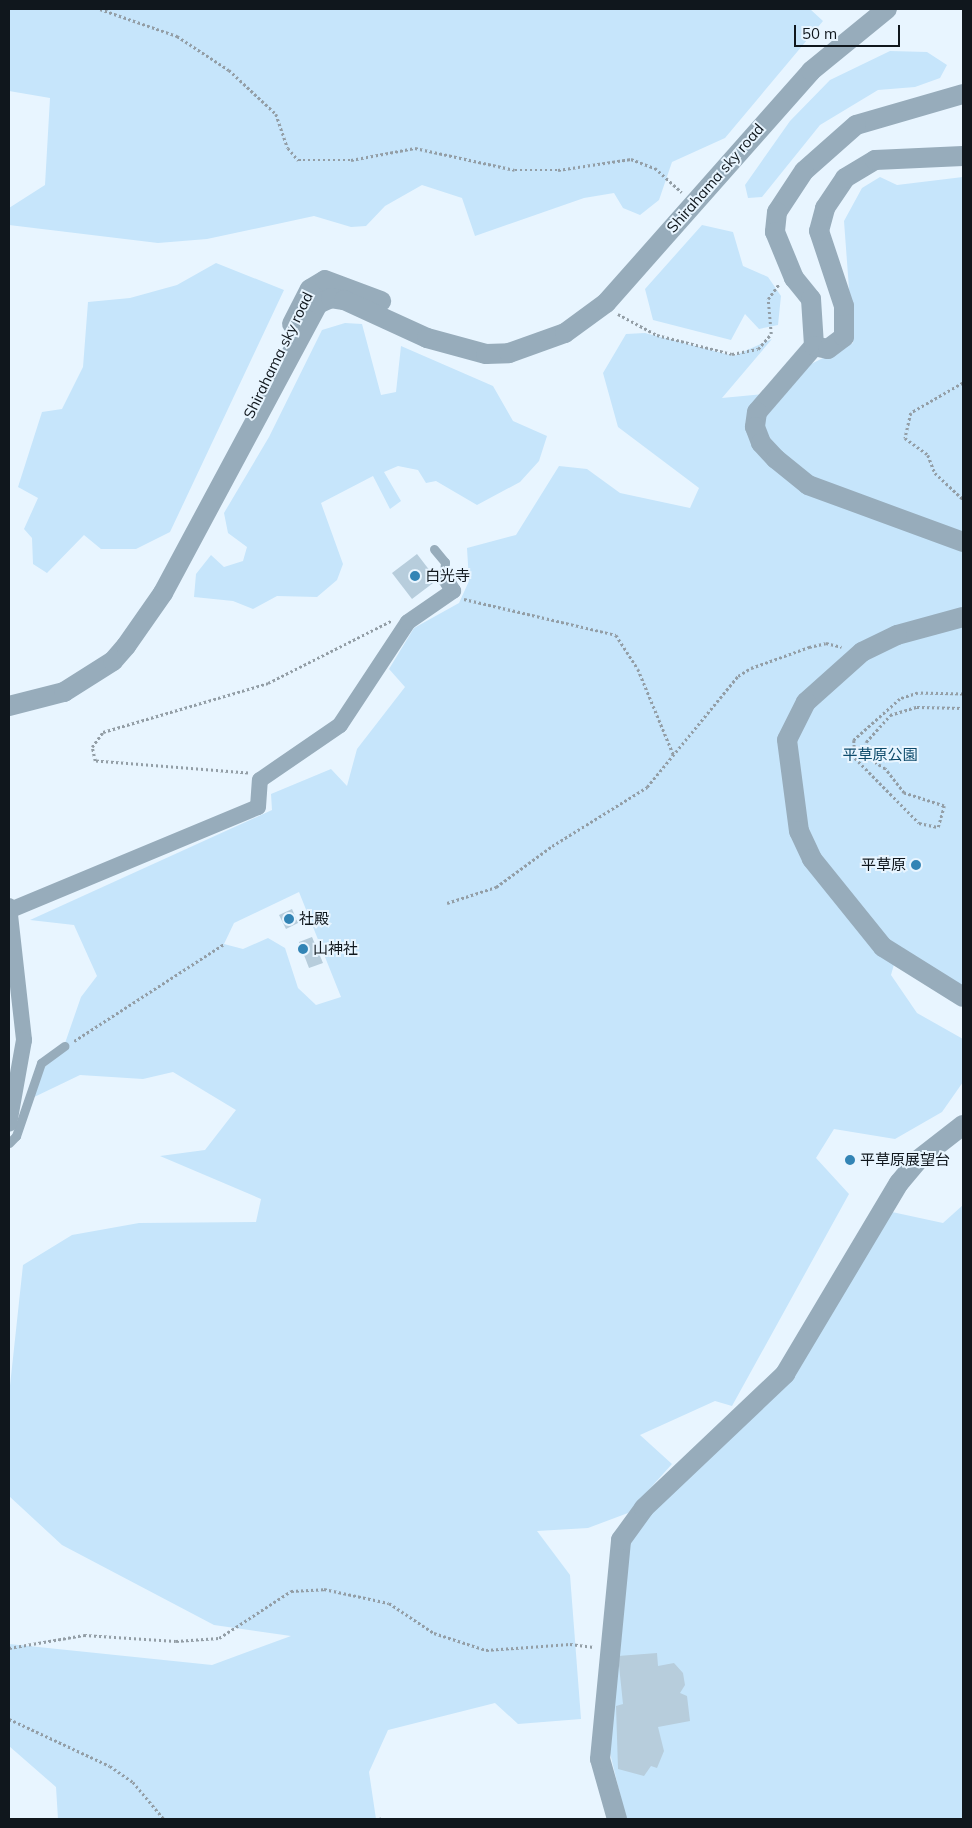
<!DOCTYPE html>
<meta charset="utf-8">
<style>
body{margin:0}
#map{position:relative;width:972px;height:1828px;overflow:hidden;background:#e8f5ff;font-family:Mulish,"Noto Sans JP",sans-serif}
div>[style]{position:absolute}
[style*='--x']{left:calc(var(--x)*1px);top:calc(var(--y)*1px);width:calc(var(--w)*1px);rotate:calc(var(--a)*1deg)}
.green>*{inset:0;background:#c6e5fb}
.building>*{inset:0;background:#b7cddc}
.path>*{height:2.5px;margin-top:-1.25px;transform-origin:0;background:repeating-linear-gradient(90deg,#939ea6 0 2.5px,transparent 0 5px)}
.service>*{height:9px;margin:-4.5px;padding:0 4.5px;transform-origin:4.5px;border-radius:4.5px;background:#97acbb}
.minor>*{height:16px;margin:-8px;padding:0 8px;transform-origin:8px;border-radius:8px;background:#97acbb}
.tertiary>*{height:20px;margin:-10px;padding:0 10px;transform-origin:10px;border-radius:10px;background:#97acbb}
.dots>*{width:14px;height:14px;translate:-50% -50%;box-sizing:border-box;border:2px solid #e8f5ff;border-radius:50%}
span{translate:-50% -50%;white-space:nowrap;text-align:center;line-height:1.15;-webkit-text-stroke:4px #e8f5ff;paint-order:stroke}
.street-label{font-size:15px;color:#10171d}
.poi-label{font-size:15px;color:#10171d}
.left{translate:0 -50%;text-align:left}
.right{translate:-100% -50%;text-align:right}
.park-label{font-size:15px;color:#0c4a6b}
.frame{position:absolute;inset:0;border:10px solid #10171d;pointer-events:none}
.scale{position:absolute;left:794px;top:25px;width:106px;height:22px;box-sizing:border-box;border:2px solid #10171d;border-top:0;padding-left:6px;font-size:15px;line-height:18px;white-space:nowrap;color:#10171d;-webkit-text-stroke:4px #e8f5ff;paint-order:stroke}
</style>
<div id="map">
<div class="green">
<i style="clip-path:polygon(9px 9px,810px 9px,823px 21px,725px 138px,672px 162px,659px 200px,640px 215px,623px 208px,614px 193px,584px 198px,475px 236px,462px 198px,422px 185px,385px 206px,366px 226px,351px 227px,314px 216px,207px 239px,158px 243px,9px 225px,9px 208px,45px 185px,50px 98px,9px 91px)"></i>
<i style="clip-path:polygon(890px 51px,927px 52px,947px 65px,940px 78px,915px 87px,878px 90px,820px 125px,762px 197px,748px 198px,745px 185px,790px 121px,830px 80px)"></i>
<i style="clip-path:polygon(evenodd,880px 177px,897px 185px,963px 177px,963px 986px,898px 950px,891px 975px,917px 1013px,963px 1039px,963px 1082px,942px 1112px,895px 1139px,834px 1129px,816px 1158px,849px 1194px,732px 1406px,715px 1401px,640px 1435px,672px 1464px,628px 1513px,588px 1528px,537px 1531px,570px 1575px,581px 1719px,518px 1724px,495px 1703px,388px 1730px,369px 1772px,376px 1819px,58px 1819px,56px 1787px,9px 1746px,9px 1644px,212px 1665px,291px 1636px,214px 1625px,62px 1545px,9px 1496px,9px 1395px,23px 1265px,72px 1235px,139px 1223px,256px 1222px,261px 1199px,160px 1156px,205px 1150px,236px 1110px,173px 1072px,143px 1079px,80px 1075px,28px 1100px,35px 1078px,64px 1046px,81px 997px,97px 976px,74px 925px,30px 920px,272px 810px,271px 794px,331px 769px,347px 786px,357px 749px,405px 687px,389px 669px,414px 628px,459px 603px,469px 581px,467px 548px,516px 535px,559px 466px,587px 469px,620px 493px,690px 508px,699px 488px,618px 427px,603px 373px,626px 334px,645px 333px,734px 356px,772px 339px,722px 398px,775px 393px,791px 374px,853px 343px,844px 221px,862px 188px,880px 177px,299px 892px,341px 997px,316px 1005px,298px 988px,285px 948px,268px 938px,243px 949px,224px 944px,234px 923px,299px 892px)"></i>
<i style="clip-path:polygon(702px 225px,733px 232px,743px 266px,768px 277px,781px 296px,778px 325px,759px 329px,745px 314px,731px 340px,653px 320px,645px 289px)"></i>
<i style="clip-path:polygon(216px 263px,284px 290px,170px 532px,136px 549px,101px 549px,84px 535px,47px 573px,33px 564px,32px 538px,24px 529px,38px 498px,18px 487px,42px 412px,62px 409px,83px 367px,88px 302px,130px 298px,177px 285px)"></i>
<i style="clip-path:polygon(345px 323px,362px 324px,381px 395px,396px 392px,401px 346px,493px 386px,513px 421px,547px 436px,539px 461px,520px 482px,477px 505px,436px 481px,426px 483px,418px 470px,398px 466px,384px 472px,401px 501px,390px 509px,373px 476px,321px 503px,343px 564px,337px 580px,317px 597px,277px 596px,253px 609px,233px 601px,194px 597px,196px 574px,211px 555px,224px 567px,243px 561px,247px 547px,228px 533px,224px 513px,269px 437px,322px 330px)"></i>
<i style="clip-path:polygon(963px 1205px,963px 1819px,626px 1819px,610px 1753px,626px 1552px,636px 1531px,646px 1516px,780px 1388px,892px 1212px,943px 1223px)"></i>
</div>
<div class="building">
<i style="clip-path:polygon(417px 554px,437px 580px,412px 599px,392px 573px)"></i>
<i style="clip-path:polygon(292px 909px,298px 923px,286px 929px,279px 915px)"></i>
<i style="clip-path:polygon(312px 937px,323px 963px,309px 968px,299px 942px)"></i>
<i style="clip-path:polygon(657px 1653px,658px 1666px,674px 1663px,683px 1673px,685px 1685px,680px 1693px,687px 1696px,690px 1721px,658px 1727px,664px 1751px,657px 1768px,651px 1766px,644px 1776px,618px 1769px,616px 1706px,623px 1704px,618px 1656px)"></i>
</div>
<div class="path">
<i style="--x:100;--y:9;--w:82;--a:19.3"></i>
<i style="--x:177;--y:36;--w:62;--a:33.2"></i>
<i style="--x:229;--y:70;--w:64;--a:43.1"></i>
<i style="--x:276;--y:114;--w:36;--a:71"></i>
<i style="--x:288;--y:148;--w:16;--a:50"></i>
<i style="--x:298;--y:160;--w:53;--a:0"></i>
<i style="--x:351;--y:160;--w:65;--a:-10.6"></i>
<i style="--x:415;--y:148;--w:102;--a:12.4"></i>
<i style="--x:515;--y:170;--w:43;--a:0"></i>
<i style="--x:558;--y:170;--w:74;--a:-8.6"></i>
<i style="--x:631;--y:159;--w:26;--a:21"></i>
<i style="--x:655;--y:168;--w:36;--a:42"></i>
<i style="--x:618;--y:314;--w:44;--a:28.3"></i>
<i style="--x:657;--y:335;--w:77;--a:14.2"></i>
<i style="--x:732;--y:354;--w:26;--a:-11"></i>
<i style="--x:758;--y:349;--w:20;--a:-49"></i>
<i style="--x:771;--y:334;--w:35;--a:-95"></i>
<i style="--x:768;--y:299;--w:19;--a:-54"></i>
<i style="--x:963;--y:383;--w:60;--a:150"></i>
<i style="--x:911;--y:413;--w:26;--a:103"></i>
<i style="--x:905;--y:438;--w:29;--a:36"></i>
<i style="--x:928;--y:455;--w:19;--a:69"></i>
<i style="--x:935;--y:473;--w:38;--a:43"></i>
<i style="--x:464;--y:599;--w:156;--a:13.3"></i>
<i style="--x:616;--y:635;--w:40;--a:57.1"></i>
<i style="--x:638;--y:669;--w:94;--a:67.5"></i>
<i style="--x:963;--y:694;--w:45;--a:-178.7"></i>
<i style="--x:918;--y:693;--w:19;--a:162"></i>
<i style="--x:900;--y:699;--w:62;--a:138.3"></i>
<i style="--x:854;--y:740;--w:18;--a:87"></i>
<i style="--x:855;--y:758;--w:91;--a:45.4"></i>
<i style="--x:919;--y:823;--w:19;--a:12"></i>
<i style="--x:938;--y:827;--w:22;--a:-74"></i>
<i style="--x:944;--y:806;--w:42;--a:-162"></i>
<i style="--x:904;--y:793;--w:31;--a:-128"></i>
<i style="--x:885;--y:769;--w:20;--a:-147"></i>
<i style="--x:868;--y:758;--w:16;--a:-97"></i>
<i style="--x:866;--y:742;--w:36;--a:-48"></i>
<i style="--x:890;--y:715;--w:28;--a:-17"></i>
<i style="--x:917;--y:707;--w:46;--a:1.2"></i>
<i style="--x:248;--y:773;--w:153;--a:-175.5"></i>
<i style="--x:95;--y:761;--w:14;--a:-102"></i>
<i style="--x:92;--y:747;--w:19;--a:-54"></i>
<i style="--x:103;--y:732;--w:172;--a:-16.5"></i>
<i style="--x:268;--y:683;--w:138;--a:-26.8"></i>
<i style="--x:447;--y:903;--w:52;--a:-18.1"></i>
<i style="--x:496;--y:887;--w:69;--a:-36.2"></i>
<i style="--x:552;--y:846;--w:112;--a:-31.8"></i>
<i style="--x:647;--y:787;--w:144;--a:-50.7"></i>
<i style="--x:738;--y:676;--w:15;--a:-32"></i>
<i style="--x:751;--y:668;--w:62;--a:-19.9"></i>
<i style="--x:809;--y:647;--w:17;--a:-13"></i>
<i style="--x:826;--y:643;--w:16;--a:14"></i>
<i style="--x:74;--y:1041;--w:179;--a:-32.9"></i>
<i style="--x:9;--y:1648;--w:76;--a:-9.8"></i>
<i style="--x:84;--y:1635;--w:92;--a:3.7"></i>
<i style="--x:176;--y:1641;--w:43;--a:-4"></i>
<i style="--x:219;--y:1638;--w:86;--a:-33.1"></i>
<i style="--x:291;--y:1591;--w:33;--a:-3"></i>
<i style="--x:324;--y:1589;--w:66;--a:12.2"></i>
<i style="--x:389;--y:1603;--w:54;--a:33.7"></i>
<i style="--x:434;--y:1633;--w:55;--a:18.1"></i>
<i style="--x:486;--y:1650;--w:84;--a:-4.1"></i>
<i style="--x:570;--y:1644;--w:24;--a:7"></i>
<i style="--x:9;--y:1719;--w:111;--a:25"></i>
<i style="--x:110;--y:1766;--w:28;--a:35"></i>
<i style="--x:133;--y:1782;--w:48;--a:50"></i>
<i style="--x:379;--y:1819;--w:5;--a:-11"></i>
</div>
<div class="service">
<i style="--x:434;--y:549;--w:17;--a:50"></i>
<i style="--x:445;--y:562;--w:14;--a:94"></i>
<i style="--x:9;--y:1143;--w:10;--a:-45"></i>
<i style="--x:16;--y:1136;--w:77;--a:-71.1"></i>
<i style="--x:41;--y:1063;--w:29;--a:-36"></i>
</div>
<div class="minor">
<i style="--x:9;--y:906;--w:135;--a:83.6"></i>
<i style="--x:24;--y:1040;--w:85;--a:100.1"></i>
<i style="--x:13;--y:909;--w:265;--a:-22.6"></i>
<i style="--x:258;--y:807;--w:27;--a:-86"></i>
<i style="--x:260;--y:780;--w:97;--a:-34.5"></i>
<i style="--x:340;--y:725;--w:123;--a:-56.6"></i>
<i style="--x:408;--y:622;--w:55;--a:-34.6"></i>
<i style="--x:453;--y:591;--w:17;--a:-121"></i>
</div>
<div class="tertiary">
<i style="--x:963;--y:94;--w:111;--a:163.8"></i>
<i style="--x:856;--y:125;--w:69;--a:138.5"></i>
<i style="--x:804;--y:171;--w:49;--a:123.4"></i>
<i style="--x:777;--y:212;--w:20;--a:96"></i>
<i style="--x:775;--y:232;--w:50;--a:67.6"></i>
<i style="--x:794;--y:278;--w:27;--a:51"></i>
<i style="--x:811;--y:299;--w:47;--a:86.3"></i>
<i style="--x:814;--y:346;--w:87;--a:130.8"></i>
<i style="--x:757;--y:412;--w:15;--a:98"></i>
<i style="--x:755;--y:427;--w:17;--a:69"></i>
<i style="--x:761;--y:443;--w:22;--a:47"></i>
<i style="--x:776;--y:459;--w:41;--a:39.1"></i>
<i style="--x:808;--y:485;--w:165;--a:20.2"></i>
<i style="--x:292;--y:324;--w:39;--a:-63"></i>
<i style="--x:310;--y:289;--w:17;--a:-31"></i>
<i style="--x:325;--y:280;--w:60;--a:20.6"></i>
<i style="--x:814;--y:346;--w:14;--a:12"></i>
<i style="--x:828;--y:349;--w:20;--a:-37"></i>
<i style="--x:844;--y:337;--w:31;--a:-90"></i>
<i style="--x:844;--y:306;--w:79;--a:-108.4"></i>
<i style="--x:819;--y:231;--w:24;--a:-75"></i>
<i style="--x:825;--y:208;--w:36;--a:-56"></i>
<i style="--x:845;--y:178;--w:35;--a:-31"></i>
<i style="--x:875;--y:160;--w:88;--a:-2.6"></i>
<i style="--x:963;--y:617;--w:68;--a:164.7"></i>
<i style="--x:897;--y:635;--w:39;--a:154"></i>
<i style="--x:862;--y:652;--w:75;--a:138.2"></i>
<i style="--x:806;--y:702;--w:42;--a:116.6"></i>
<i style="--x:787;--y:740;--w:92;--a:82.5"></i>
<i style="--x:799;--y:831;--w:31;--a:65"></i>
<i style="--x:812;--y:859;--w:113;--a:51.1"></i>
<i style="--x:883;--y:947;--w:94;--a:32"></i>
<i style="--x:9;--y:706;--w:57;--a:-14.3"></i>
<i style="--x:64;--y:692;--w:58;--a:-32.3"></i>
<i style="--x:113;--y:661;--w:20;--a:-49"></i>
<i style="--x:126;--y:646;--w:65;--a:-55.1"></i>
<i style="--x:163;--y:593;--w:328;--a:-61.8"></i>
<i style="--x:318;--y:304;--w:14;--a:-25"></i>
<i style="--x:331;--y:298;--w:13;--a:9"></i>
<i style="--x:344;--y:300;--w:91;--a:24.6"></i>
<i style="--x:427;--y:338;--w:61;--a:15.2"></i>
<i style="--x:486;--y:354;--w:23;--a:-2"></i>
<i style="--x:509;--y:353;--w:59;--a:-19.7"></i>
<i style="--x:565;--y:333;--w:51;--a:-36.2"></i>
<i style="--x:606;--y:303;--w:310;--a:-48.5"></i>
<i style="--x:811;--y:71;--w:98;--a:-39.2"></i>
<i style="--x:617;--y:1819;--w:62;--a:-105.8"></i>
<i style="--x:600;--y:1759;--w:220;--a:-84.5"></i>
<i style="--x:621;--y:1540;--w:39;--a:-54"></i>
<i style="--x:644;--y:1508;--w:195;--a:-43.5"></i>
<i style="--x:785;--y:1374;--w:222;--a:-59.2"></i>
<i style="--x:899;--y:1183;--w:30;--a:-50"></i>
<i style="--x:918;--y:1160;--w:57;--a:-37.9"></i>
</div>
<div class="dots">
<i style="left:415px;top:576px;background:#3284b5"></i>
<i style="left:916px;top:865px;background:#3284b5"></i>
<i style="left:289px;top:919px;background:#3284b5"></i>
<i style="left:303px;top:949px;background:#3284b5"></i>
<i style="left:850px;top:1160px;background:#3284b5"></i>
</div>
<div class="street-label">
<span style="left:715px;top:178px;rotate:-49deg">Shirahama sky road</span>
<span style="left:278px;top:355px;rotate:-64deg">Shirahama sky road</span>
</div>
<div class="poi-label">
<span class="left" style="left:425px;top:576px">白光寺</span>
<span class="right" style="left:906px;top:865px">平草原</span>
<span class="left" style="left:299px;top:919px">社殿</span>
<span class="left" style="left:313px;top:949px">山神社</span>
<span class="left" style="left:860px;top:1160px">平草原展望台</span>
</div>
<div class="park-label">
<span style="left:880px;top:755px">平草原公園</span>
</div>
<div class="frame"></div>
<div class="scale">50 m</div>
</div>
